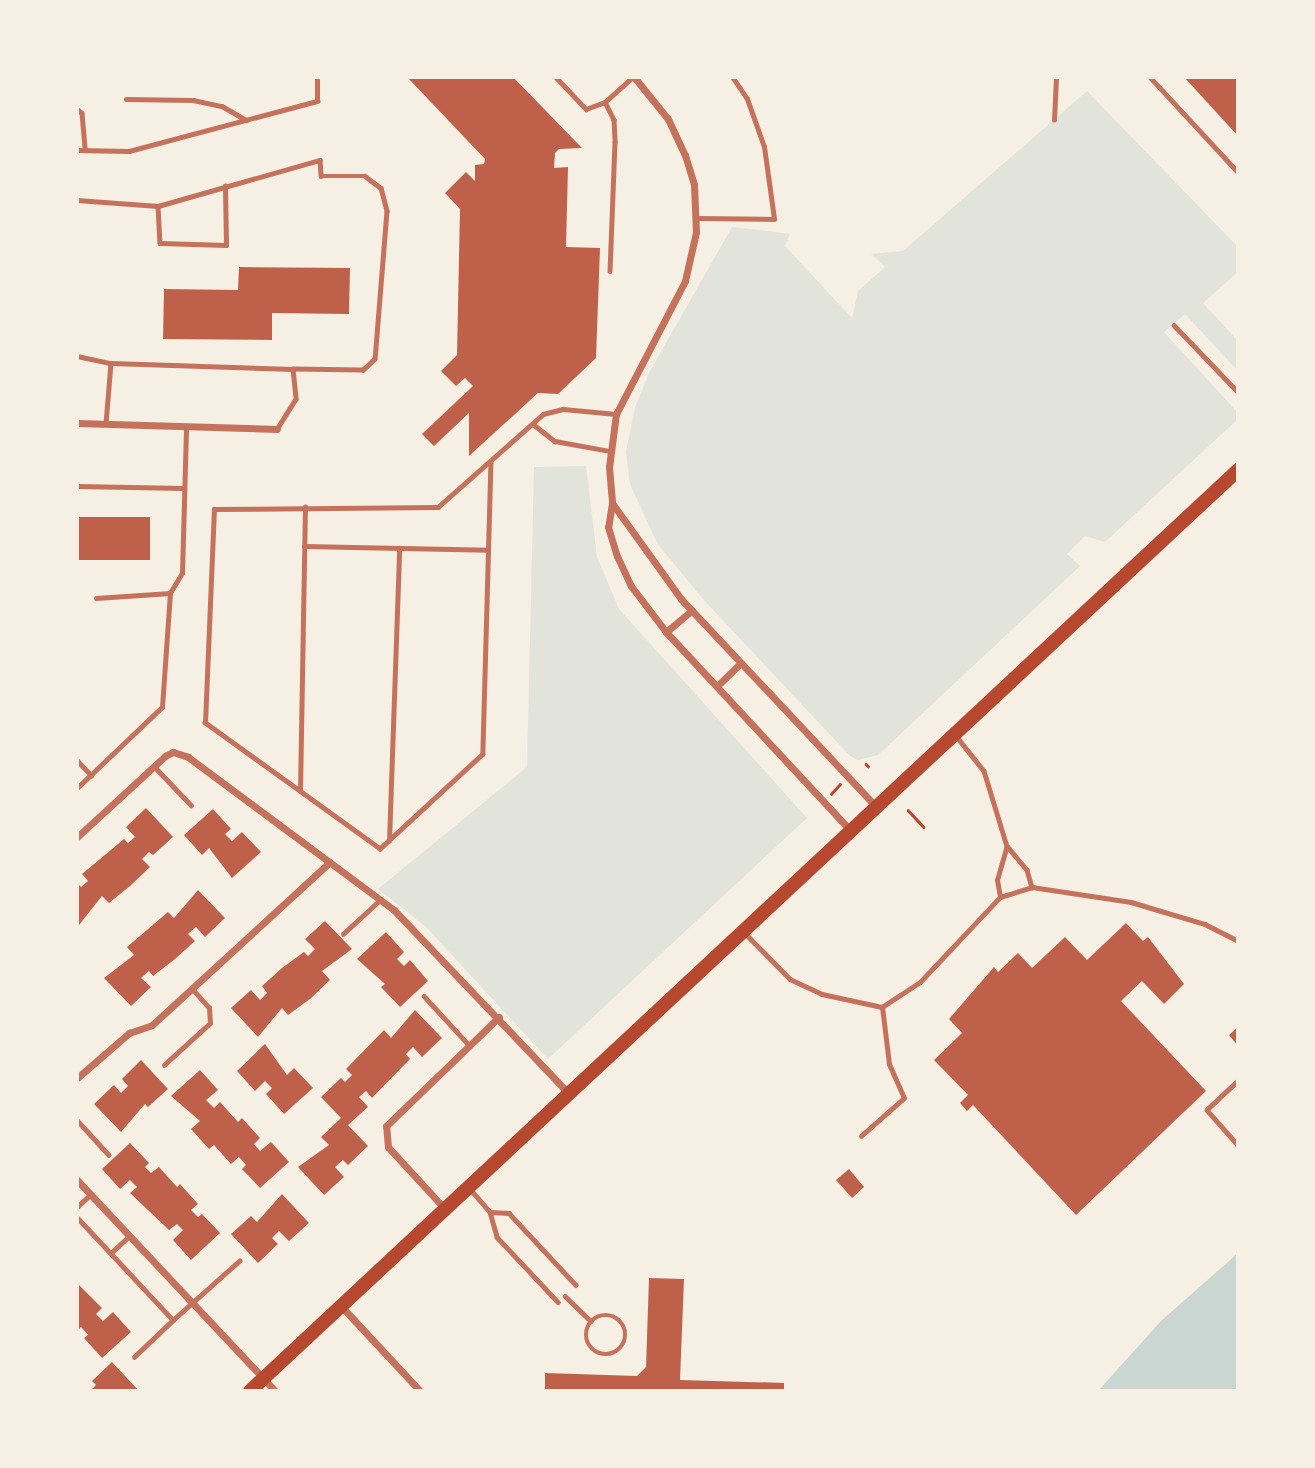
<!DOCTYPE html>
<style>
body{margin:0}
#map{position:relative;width:1315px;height:1468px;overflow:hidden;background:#f6efe4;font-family:"Noto Sans",sans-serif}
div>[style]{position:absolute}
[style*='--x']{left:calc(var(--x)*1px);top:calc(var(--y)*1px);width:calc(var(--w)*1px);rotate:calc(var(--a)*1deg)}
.green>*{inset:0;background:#e2e4dc}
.water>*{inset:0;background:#c9d6d2}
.building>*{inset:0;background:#bf614a}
.path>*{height:2.5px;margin:-1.25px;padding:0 1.25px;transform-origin:1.25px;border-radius:1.25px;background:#b5482f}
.service>*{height:4.5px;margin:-2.25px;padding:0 2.25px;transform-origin:2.25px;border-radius:2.25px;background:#c5725c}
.service>.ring{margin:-2.25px;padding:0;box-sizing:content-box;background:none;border:4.5px solid #c5725c;border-radius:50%}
.minor>*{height:7px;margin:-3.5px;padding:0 3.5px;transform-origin:3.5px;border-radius:3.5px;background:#c5725c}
.secondary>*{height:14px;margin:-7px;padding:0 7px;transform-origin:7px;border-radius:7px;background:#b5482f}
span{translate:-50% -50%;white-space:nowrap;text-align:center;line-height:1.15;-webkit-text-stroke:5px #f6efe4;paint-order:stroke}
.frame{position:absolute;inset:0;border:79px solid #f6efe4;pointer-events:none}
</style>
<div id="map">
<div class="green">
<i style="clip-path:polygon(1087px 91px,1238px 247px,1238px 272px,1203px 303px,1238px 341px,1238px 371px,1185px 314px,1164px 332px,1238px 413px,1238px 419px,1105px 542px,1085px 536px,1067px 554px,1080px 566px,878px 755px,858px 760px,850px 756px,702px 598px,657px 543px,630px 484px,626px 452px,635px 407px,650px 371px,732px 227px,790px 234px,785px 246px,852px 318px,858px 291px,885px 267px,871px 254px,903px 251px)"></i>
<i style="clip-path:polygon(586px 466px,597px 557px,619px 609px,807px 818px,548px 1059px,426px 927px,378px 889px,527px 767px,534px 467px)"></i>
</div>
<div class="water">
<i style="clip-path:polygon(1238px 1253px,1238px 1391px,1098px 1391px,1161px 1321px)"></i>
</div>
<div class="building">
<i style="clip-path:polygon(407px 77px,513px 77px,582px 148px,559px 149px,555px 153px,554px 168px,568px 167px,566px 247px,600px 248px,596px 358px,558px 394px,538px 393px,469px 456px,469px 413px,434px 446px,422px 434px,473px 386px,465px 378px,456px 386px,441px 371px,457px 355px,460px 209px,445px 193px,466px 172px,475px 181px,475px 165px,484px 164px,485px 159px)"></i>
<i style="clip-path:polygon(1184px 77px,1238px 77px,1238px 136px)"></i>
<i style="clip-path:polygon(239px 267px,350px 268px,349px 314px,272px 313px,272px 340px,163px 339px,164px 289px,238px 290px)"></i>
<i style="clip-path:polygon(77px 517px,150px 517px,150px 560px,77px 560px)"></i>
<i style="clip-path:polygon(146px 808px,173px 837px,153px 855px,149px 852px,142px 859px,150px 867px,130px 886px,109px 903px,102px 896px,79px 925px,77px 883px,81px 887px,88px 881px,82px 874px,124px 839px,128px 843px,135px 837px,126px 827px)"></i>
<i style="clip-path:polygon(213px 809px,231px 829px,225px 834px,232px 841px,242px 832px,261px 852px,232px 878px,209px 848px,202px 855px,184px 835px)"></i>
<i style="clip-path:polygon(198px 890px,225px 918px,205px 937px,196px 927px,188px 934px,195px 941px,175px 959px,153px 976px,149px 971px,141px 978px,151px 987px,131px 1006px,104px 978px,134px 955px,127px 947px,168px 912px,174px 918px)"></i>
<i style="clip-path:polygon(325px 921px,352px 949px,322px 971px,330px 980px,310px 999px,288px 1015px,282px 1008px,258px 1037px,231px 1008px,251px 990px,260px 1000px,267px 993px,262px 986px,282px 968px,304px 952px,308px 956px,315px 949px,305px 939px)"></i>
<i style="clip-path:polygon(1126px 923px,1143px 941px,1148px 937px,1184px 984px,1164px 1004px,1142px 981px,1121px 1001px,1206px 1091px,1076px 1215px,973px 1105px,967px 1111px,960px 1103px,968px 1095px,934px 1060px,962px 1033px,949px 1019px,994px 967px,998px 972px,1018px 953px,1032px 968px,1065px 937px,1087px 960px)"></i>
<i style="clip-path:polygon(386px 932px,404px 952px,397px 959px,404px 966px,410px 960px,428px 981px,400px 1007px,381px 987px,385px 984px,357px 959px)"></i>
<i style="clip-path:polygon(415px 1010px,442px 1038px,422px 1057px,413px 1047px,406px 1054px,410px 1059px,372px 1098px,366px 1091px,359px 1097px,368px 1107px,348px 1125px,368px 1146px,348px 1165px,343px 1160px,335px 1167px,344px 1177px,324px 1195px,298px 1167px,329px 1145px,321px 1137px,341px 1118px,321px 1097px,341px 1078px,345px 1082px,352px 1075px,346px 1069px,384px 1030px,391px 1038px)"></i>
<i style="clip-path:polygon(1238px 1027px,1238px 1046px,1229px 1035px)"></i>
<i style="clip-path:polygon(265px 1044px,287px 1075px,294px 1068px,313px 1088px,284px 1114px,266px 1094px,272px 1088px,265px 1081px,255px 1091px,237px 1071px)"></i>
<i style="clip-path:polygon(141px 1060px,168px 1089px,148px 1107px,145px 1104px,121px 1132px,94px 1104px,114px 1085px,121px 1093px,128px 1086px,122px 1079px)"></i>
<i style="clip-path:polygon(200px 1070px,218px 1090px,206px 1100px,214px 1108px,220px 1102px,238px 1122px,242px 1118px,260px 1138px,254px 1144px,260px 1151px,271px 1142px,289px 1162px,260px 1188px,242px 1169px,246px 1165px,239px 1157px,231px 1164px,214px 1145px,209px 1149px,191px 1129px,200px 1121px,171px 1096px)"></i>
<i style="clip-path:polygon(130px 1143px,149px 1163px,145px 1167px,151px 1173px,159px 1167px,177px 1187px,180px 1184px,198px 1204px,191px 1210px,198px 1217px,202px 1214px,220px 1233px,191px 1260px,173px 1240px,183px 1230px,177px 1224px,169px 1230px,130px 1193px,137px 1187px,130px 1180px,120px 1189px,102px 1169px)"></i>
<i style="clip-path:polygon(849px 1169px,864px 1187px,852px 1198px,836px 1180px)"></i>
<i style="clip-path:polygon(282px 1194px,309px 1223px,289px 1241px,279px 1231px,272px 1238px,278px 1244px,258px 1263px,231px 1234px,251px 1216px,257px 1222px)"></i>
<i style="clip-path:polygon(649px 1278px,684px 1279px,680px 1380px,784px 1383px,784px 1391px,545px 1391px,545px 1373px,637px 1376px,646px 1367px)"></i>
<i style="clip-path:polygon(77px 1283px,102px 1308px,96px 1314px,103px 1321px,113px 1312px,131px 1332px,102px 1358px,84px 1338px,88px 1335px,81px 1327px,77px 1331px)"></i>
<i style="clip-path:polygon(112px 1362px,139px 1391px,90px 1391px,96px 1385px,92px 1381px)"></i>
</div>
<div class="path">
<i style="--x:866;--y:764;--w:3;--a:45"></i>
<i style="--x:831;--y:794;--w:13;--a:-48"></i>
<i style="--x:908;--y:810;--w:23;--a:47"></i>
</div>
<div class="service">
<i style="--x:556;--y:77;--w:44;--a:46.8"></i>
<i style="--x:586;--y:109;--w:20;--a:-20"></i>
<i style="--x:605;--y:102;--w:38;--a:-42"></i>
<i style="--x:1150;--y:77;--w:129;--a:47.2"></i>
<i style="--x:126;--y:99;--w:67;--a:0.9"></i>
<i style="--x:193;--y:100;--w:30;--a:12"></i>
<i style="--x:222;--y:106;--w:28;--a:30"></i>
<i style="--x:605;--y:102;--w:20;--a:63"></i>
<i style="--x:614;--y:120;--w:22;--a:87"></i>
<i style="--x:615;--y:142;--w:129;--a:92.2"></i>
<i style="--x:77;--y:109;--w:6;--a:39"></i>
<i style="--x:82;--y:113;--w:37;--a:85"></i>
<i style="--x:1054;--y:120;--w:43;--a:-87.3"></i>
<i style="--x:77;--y:150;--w:52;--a:1.1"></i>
<i style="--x:129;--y:151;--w:195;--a:-14.9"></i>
<i style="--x:317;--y:101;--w:24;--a:-90"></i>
<i style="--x:77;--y:200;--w:81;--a:4.2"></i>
<i style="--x:158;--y:206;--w:168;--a:-15.9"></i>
<i style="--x:320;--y:160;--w:16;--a:86"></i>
<i style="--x:321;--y:176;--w:44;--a:0"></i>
<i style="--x:365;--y:176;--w:20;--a:37"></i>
<i style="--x:381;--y:188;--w:24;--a:75"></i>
<i style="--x:387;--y:211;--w:148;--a:94.6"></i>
<i style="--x:375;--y:359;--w:16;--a:137"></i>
<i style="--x:363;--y:370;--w:70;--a:-179.2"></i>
<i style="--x:293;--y:369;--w:30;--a:84"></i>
<i style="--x:296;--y:399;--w:36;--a:122"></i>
<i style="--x:158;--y:206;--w:37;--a:87"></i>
<i style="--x:160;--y:243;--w:66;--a:1.7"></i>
<i style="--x:226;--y:245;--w:59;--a:-91"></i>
<i style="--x:696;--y:218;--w:78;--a:0.7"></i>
<i style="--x:774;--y:219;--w:73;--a:-97.9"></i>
<i style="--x:764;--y:147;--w:51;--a:-109.5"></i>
<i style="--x:747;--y:99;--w:27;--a:-124"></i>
<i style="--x:1174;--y:325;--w:93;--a:46.3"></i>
<i style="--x:77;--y:356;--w:35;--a:12"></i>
<i style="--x:111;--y:363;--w:61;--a:94.7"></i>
<i style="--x:111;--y:363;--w:182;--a:1.9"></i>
<i style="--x:533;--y:424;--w:28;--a:38"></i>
<i style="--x:555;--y:441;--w:56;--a:10.3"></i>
<i style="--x:491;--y:461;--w:293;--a:91.6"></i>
<i style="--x:483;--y:754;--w:140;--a:137.3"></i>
<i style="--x:380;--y:849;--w:216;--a:-144.2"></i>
<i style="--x:205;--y:723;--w:214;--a:-87.6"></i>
<i style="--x:214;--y:509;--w:224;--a:-0.5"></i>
<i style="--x:438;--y:507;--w:140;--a:-41.5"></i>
<i style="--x:543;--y:414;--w:21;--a:-14"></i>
<i style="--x:563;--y:409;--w:53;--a:5.4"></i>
<i style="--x:77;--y:486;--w:107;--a:1.1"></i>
<i style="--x:304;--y:546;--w:184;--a:1.2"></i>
<i style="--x:96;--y:598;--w:74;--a:-3.9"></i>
<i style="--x:957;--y:737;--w:43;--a:51.5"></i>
<i style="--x:984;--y:771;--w:78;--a:73"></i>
<i style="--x:1007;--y:846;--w:31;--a:50"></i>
<i style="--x:1027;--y:870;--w:18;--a:74"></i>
<i style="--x:77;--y:760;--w:21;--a:47"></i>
<i style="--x:154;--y:766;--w:54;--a:46.5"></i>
<i style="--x:77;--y:788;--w:117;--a:-43.6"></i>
<i style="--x:162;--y:707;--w:114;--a:-86"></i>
<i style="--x:170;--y:593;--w:23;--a:-59"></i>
<i style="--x:182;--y:573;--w:146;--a:-88.4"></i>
<i style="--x:300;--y:791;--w:284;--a:-89"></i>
<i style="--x:389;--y:841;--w:293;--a:-88"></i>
<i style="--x:1000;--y:897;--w:17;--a:-100"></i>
<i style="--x:997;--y:880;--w:35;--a:-74"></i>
<i style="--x:343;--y:934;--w:50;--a:-42.6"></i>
<i style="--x:746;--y:934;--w:63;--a:45.6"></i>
<i style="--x:790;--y:979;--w:35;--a:25"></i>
<i style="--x:822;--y:994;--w:61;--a:12.2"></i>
<i style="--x:882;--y:1007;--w:45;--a:-33.3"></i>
<i style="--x:920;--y:982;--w:117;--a:-46.7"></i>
<i style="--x:1000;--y:897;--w:34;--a:-17"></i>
<i style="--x:1032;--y:887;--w:100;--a:8.6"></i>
<i style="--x:1131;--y:902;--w:77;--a:16.6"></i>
<i style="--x:1205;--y:924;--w:37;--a:27"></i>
<i style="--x:424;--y:996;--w:67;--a:47.4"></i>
<i style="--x:164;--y:1065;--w:62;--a:-42.4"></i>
<i style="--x:210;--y:1023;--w:15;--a:-94"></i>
<i style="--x:209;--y:1008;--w:25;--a:-132"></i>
<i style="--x:1238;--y:1081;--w:42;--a:136.9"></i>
<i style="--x:1207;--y:1110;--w:47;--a:48.5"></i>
<i style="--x:77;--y:1120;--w:47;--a:47.6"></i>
<i style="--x:861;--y:1136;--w:57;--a:-41.5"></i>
<i style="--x:904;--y:1098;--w:37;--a:-114"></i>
<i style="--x:889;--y:1064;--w:57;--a:-97"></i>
<i style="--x:471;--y:1190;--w:29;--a:49"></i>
<i style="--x:490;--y:1212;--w:26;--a:74"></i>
<i style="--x:497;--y:1237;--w:89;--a:46.8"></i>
<i style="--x:77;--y:1207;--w:18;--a:-43"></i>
<i style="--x:490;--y:1212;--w:19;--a:3"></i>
<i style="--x:509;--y:1213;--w:98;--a:47.1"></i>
<i style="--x:77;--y:1217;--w:141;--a:47"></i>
<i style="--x:173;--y:1320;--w:89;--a:-41.8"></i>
<i style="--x:111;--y:1253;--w:25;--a:-43"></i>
<i style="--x:565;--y:1296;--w:36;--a:44"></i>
<i class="ring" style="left:586px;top:1315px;width:35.5px;height:35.5px"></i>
<i style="--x:134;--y:1357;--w:54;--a:-43.5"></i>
<i style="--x:836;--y:1391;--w:1;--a:0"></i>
</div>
<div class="minor">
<i style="--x:634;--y:77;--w:54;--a:51"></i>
<i style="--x:668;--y:119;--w:40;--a:65"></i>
<i style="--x:685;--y:155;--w:31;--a:73"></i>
<i style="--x:694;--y:185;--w:47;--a:87.6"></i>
<i style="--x:696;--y:232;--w:50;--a:102.7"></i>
<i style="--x:685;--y:281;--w:150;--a:117.4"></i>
<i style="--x:616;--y:414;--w:53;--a:97.5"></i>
<i style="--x:609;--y:467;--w:36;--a:85"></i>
<i style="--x:612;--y:503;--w:24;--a:99"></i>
<i style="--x:608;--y:527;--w:30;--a:73"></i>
<i style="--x:617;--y:556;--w:33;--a:65"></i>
<i style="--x:631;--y:586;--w:58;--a:52.7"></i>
<i style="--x:666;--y:632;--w:272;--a:47.1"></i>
<i style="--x:77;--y:423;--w:200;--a:1.7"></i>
<i style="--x:612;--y:503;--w:118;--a:54.3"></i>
<i style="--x:681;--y:599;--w:285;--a:46.8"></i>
<i style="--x:666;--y:632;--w:34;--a:-40"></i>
<i style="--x:717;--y:686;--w:33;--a:-44"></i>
<i style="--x:77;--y:837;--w:120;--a:-42.6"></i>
<i style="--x:165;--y:756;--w:9;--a:-27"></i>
<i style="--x:173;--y:752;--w:16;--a:18"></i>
<i style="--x:188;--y:757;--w:257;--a:36.6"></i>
<i style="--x:394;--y:910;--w:253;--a:46.4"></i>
<i style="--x:77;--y:1078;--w:69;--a:-40.9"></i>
<i style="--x:129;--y:1033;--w:24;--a:-19"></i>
<i style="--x:152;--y:1025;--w:241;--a:-42.5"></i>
<i style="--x:77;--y:1180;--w:289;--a:46.8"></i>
<i style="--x:445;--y:1209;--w:84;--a:-132.6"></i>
<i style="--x:388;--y:1147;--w:21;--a:-95"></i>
<i style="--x:386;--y:1126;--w:157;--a:-44"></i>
<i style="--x:341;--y:1306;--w:116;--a:47.1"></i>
</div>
<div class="secondary">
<i style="--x:250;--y:1391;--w:1351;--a:-42.99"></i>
</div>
<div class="frame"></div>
</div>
